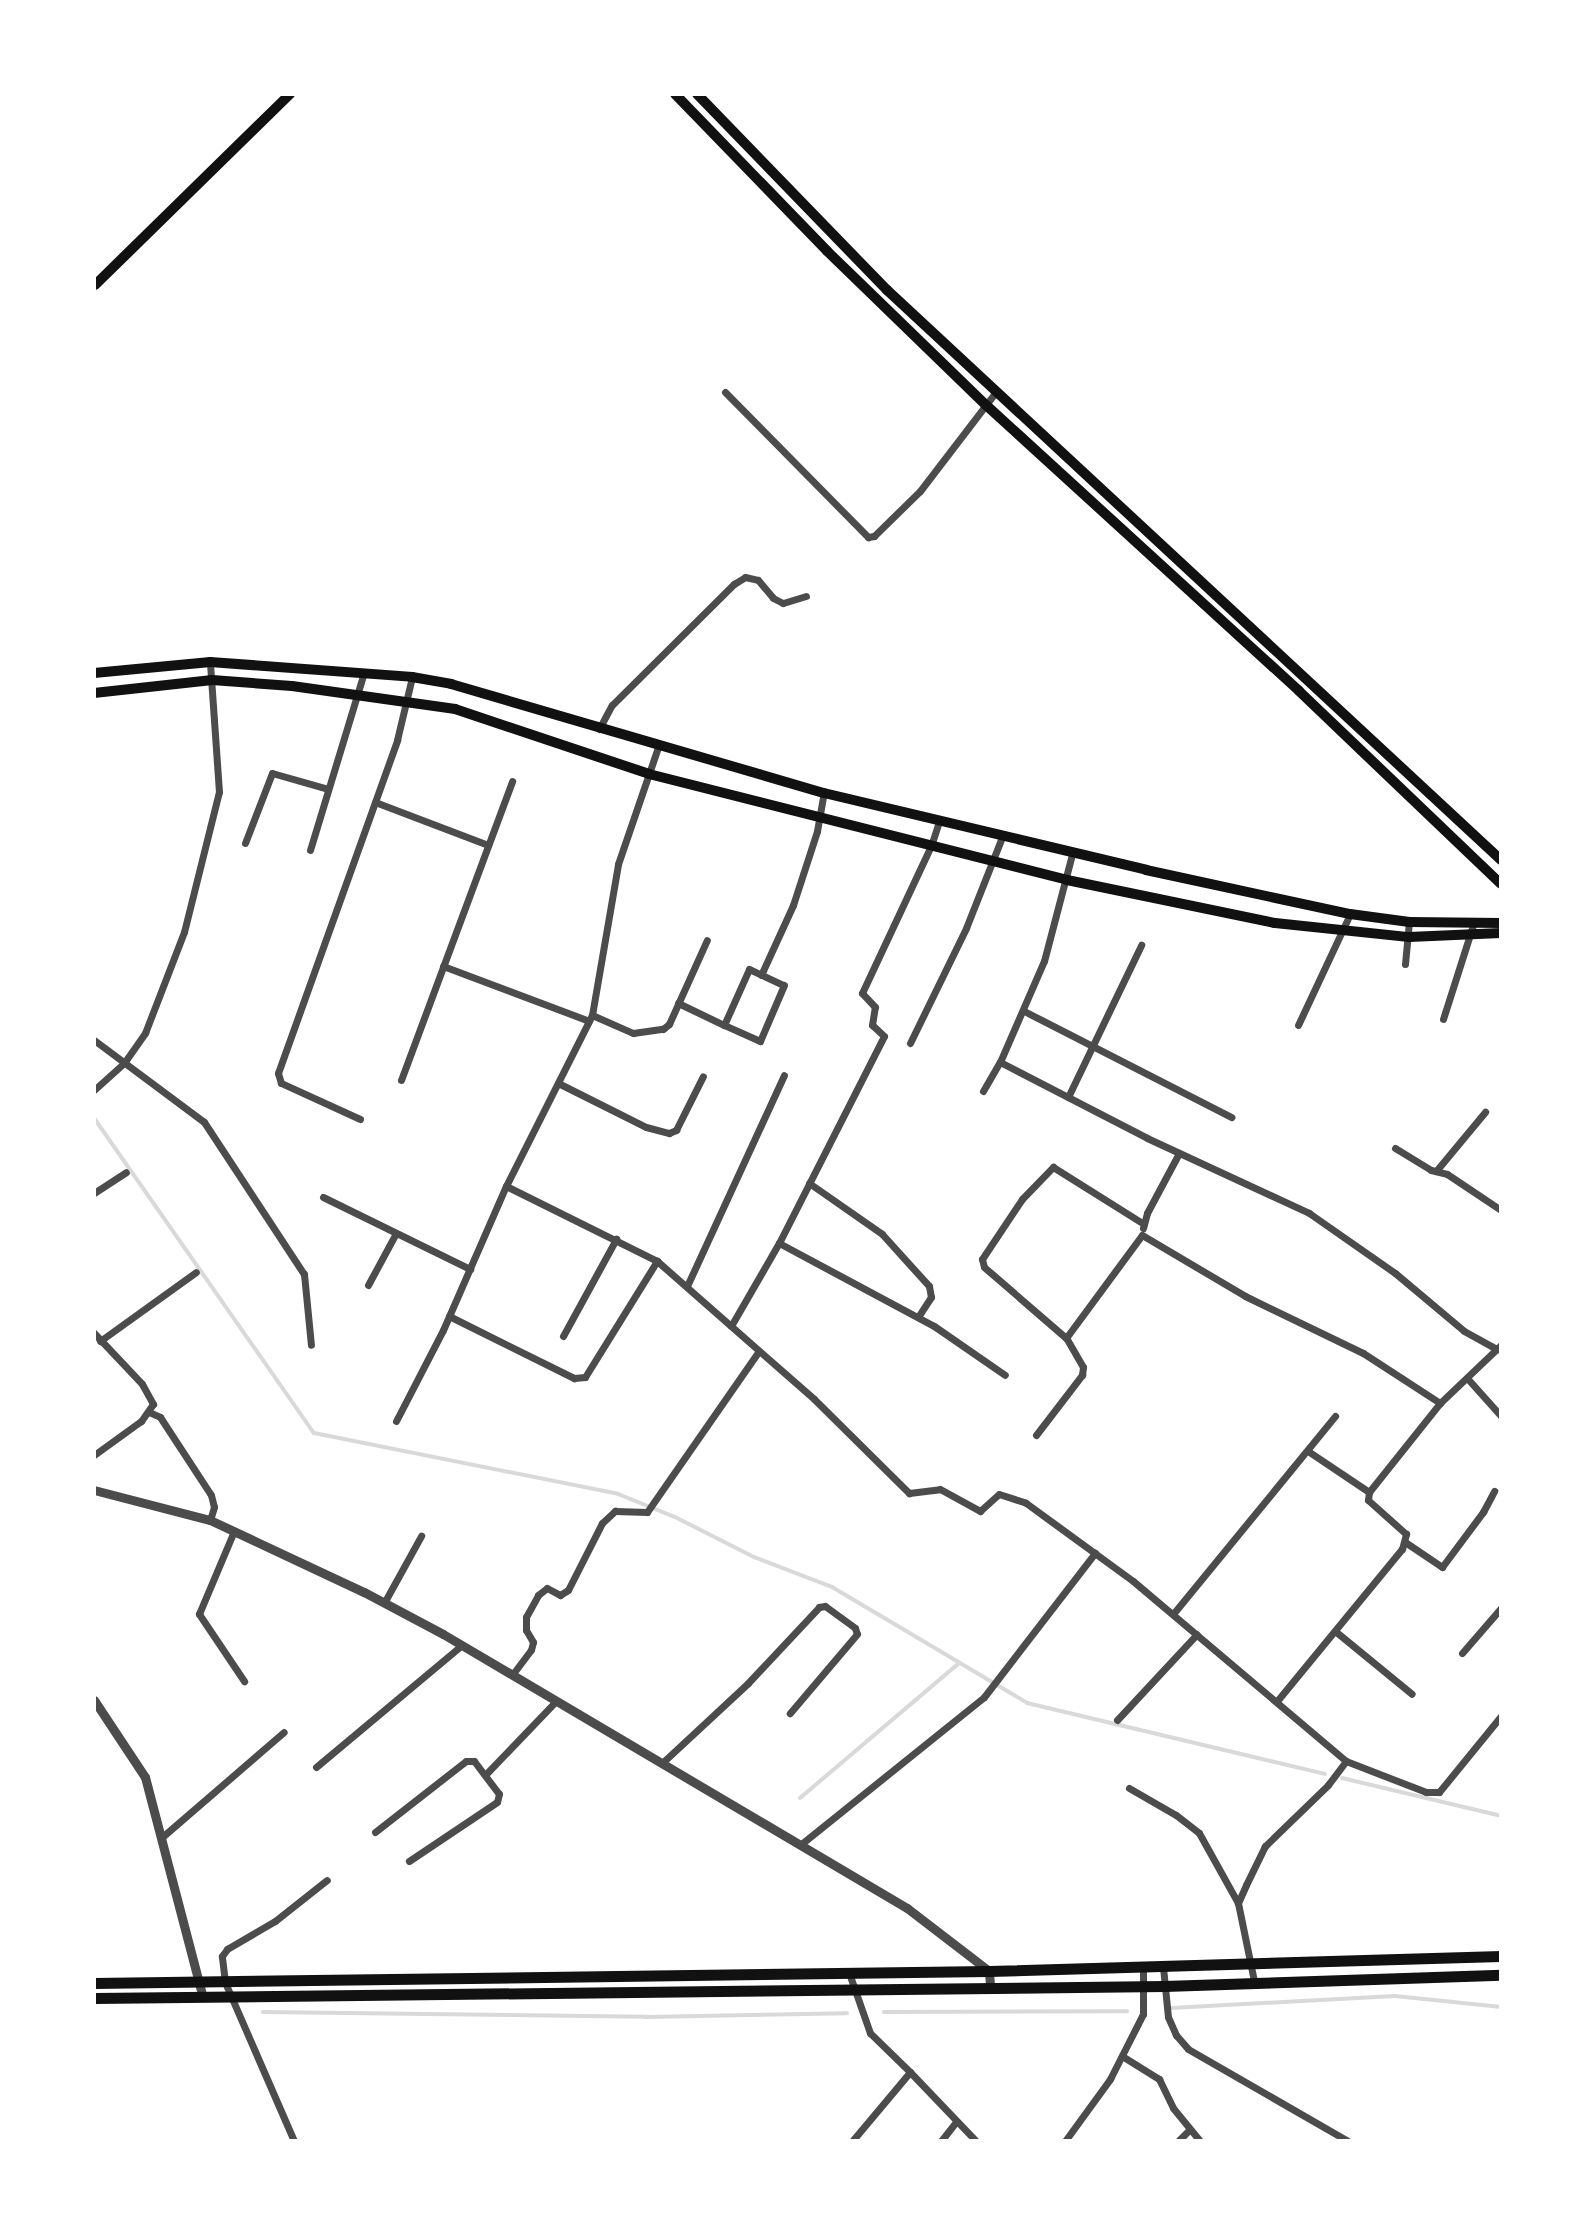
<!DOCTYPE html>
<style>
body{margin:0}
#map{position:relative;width:1595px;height:2235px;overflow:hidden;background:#fff;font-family:"Golos Text",sans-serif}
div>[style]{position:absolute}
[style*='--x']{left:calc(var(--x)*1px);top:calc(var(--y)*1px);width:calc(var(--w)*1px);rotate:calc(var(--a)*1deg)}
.stream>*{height:4px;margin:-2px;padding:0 2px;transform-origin:2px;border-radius:2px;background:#d9d9d9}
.minor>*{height:7px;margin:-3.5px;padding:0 3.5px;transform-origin:3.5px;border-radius:3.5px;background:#4c4c4c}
.tertiary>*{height:9px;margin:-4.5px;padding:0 4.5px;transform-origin:4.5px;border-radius:4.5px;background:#4c4c4c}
.secondary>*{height:10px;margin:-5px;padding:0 5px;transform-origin:5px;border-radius:5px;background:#111}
.primary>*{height:11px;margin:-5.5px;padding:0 5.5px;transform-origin:5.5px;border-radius:5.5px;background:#111}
span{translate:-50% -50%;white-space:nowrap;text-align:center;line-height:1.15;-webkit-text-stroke:7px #fff;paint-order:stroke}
.frame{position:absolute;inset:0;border:96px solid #fff;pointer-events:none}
</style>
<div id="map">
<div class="stream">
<i style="--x:94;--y:1118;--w:384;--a:55.1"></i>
<i style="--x:314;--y:1433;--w:310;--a:11.3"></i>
<i style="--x:618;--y:1494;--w:61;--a:22"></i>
<i style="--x:675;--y:1517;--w:89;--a:26.9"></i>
<i style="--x:754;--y:1557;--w:84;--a:21"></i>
<i style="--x:832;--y:1587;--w:227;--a:30.7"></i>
<i style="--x:1027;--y:1703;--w:306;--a:13.4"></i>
<i style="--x:1342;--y:1778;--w:163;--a:13.4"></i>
<i style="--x:800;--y:1798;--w:207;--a:-40.3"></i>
<i style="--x:1171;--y:2008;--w:224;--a:-3.1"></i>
<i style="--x:1395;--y:1996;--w:107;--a:5.9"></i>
<i style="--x:263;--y:2012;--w:383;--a:0.7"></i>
<i style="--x:646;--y:2017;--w:201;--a:-1.1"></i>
<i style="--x:884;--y:2012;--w:243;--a:-0.2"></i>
</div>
<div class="minor">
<i style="--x:725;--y:392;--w:204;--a:45.4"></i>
<i style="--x:868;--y:537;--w:6;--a:-9"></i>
<i style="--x:874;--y:536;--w:64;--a:-44.4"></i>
<i style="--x:920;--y:491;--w:123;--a:-52.6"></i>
<i style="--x:599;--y:729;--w:27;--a:-62"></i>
<i style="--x:612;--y:705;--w:172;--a:-44.8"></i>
<i style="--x:734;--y:584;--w:13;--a:-32"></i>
<i style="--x:745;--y:577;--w:13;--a:13"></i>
<i style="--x:758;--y:580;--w:23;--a:50"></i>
<i style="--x:773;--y:598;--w:11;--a:27"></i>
<i style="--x:783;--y:603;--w:24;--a:-17"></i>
<i style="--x:375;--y:802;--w:121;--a:20.8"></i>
<i style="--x:245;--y:843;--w:75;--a:-68.9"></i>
<i style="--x:272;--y:773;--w:58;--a:15.9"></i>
<i style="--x:310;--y:850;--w:186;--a:-73.1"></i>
<i style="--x:1405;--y:964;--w:42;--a:-84.6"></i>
<i style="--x:443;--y:966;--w:156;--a:20.6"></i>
<i style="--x:749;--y:969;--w:38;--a:25"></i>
<i style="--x:784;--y:985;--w:61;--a:113.2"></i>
<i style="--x:760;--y:1041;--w:39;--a:-156"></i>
<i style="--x:724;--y:1025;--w:61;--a:-65.9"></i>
<i style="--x:761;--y:975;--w:77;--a:-65.4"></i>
<i style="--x:793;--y:905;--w:78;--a:-72"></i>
<i style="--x:817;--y:831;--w:39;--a:-80"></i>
<i style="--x:678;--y:1003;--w:51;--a:25.6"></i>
<i style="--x:1024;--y:1011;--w:233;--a:27.1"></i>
<i style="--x:592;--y:1015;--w:45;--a:23.7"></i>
<i style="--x:633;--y:1033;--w:30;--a:-8"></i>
<i style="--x:663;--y:1029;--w:8;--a:-40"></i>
<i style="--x:669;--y:1024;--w:92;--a:-65.7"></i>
<i style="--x:1443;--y:1019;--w:99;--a:-72.3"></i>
<i style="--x:1298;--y:1025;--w:123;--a:-64.9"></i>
<i style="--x:94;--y:1040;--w:137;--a:36.7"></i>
<i style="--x:204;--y:1122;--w:182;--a:56.7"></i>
<i style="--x:304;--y:1274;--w:71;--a:84.4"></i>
<i style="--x:910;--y:1043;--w:128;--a:-64"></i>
<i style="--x:966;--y:928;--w:98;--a:-68.4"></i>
<i style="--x:1000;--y:1062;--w:165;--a:27.3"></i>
<i style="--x:1147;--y:1138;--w:179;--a:24.8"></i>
<i style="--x:1309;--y:1213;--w:105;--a:34.9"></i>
<i style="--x:1395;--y:1273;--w:90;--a:40"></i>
<i style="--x:1464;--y:1331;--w:38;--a:29"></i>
<i style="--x:401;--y:1080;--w:319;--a:-69.6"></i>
<i style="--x:558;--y:1083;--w:98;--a:26.6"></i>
<i style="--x:646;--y:1127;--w:24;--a:15"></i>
<i style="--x:669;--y:1133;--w:8;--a:-23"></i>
<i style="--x:676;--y:1130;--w:60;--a:-63.4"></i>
<i style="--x:94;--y:1090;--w:40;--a:-42"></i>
<i style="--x:124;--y:1063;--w:37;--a:-55"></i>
<i style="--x:145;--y:1033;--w:108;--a:-68.9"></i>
<i style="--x:184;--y:932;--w:144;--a:-76"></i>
<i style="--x:219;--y:792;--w:130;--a:-94"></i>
<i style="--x:983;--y:1091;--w:34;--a:-60"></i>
<i style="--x:1000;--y:1062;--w:110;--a:-66.5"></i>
<i style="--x:1044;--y:961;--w:111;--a:-75.3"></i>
<i style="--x:1068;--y:1097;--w:169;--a:-64.3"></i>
<i style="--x:360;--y:1119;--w:87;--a:-155.5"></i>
<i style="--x:281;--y:1083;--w:10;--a:-107"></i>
<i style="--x:278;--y:1073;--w:354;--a:-70.3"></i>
<i style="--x:397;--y:740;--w:65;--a:-76.6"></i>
<i style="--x:1395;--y:1148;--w:42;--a:31.4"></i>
<i style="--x:1431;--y:1170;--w:16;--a:14"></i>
<i style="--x:1447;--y:1174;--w:65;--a:33.7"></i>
<i style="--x:1436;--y:1171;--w:77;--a:-50.3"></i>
<i style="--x:809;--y:1183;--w:89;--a:34.9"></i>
<i style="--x:882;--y:1234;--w:70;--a:47.9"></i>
<i style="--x:929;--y:1286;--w:11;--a:80"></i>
<i style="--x:931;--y:1297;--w:24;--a:123"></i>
<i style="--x:506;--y:1186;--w:169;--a:26.4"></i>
<i style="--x:657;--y:1261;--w:209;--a:41.3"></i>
<i style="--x:814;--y:1399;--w:134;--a:44.7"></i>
<i style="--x:909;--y:1493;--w:31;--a:-7"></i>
<i style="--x:940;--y:1489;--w:46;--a:28.8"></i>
<i style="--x:980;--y:1511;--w:25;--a:-42"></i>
<i style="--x:999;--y:1494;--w:28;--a:18"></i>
<i style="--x:1026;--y:1503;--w:132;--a:36.1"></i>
<i style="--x:1133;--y:1581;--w:279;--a:40.2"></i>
<i style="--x:1346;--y:1761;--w:30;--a:127"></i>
<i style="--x:1328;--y:1785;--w:88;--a:135.9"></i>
<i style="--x:1265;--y:1846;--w:43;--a:116"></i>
<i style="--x:1246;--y:1885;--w:20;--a:114"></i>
<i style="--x:1238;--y:1903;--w:80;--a:78.4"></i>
<i style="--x:94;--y:1193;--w:38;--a:-33"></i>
<i style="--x:323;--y:1197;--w:164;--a:26.1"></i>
<i style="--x:1143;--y:1228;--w:16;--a:-75"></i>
<i style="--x:1147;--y:1213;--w:68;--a:-61.9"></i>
<i style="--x:779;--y:1243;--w:176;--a:28.2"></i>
<i style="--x:934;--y:1326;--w:86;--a:34.6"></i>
<i style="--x:368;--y:1285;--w:59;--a:-61.7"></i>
<i style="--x:687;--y:1286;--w:232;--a:-65.3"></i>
<i style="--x:449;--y:1316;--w:140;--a:26.4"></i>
<i style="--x:574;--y:1378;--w:11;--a:-5"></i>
<i style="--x:585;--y:1377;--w:137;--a:-58.2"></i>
<i style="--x:731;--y:1326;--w:96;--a:-60"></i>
<i style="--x:779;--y:1243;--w:232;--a:-63.1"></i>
<i style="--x:884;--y:1036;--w:16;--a:-137"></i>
<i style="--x:872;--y:1025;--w:18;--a:-81"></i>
<i style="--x:875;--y:1007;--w:19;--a:-133"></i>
<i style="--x:862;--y:993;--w:162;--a:-64.9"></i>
<i style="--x:931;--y:846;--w:25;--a:-72"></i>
<i style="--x:94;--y:1333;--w:70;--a:46.7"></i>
<i style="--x:142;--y:1384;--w:23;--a:61"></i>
<i style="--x:153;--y:1404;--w:21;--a:125"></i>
<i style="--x:141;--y:1421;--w:58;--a:144.1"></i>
<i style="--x:563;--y:1336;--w:111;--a:-61.3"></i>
<i style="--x:1066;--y:1338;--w:128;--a:-53.6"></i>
<i style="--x:1142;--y:1235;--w:120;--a:30.6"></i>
<i style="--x:1245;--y:1296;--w:131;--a:25.8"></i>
<i style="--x:1363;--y:1353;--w:92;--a:33"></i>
<i style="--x:100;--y:1341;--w:118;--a:-35.7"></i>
<i style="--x:1467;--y:1378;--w:51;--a:48.2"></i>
<i style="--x:149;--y:1412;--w:12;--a:24"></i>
<i style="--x:160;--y:1417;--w:93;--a:56.8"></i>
<i style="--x:211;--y:1495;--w:12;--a:76"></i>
<i style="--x:214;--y:1507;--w:14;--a:107"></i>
<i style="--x:396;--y:1421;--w:102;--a:-62.7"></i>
<i style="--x:443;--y:1330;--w:157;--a:-66.4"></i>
<i style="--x:506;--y:1186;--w:191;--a:-63.3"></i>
<i style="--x:592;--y:1015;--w:153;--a:-80.2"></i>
<i style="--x:618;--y:864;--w:124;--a:-71.1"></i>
<i style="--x:1036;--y:1435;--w:76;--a:-52.5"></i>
<i style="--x:1082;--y:1375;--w:8;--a:-83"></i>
<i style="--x:1083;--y:1367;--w:34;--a:-120"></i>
<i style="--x:1066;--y:1338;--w:108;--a:-139.1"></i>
<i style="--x:984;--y:1267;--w:8;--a:-104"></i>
<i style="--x:982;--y:1259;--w:72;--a:-56.3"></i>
<i style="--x:1022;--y:1199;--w:45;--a:-45.9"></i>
<i style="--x:1053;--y:1167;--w:107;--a:32.1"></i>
<i style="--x:1369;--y:1492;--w:114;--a:-51.4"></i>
<i style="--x:1440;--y:1403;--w:84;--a:-43.6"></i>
<i style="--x:234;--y:1531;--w:90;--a:112.9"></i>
<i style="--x:199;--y:1614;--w:81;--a:56.1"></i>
<i style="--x:1405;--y:1542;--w:45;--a:34"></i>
<i style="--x:1442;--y:1567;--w:69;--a:-53.3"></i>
<i style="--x:1483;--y:1512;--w:24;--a:-62"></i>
<i style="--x:384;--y:1603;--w:77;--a:-61.1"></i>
<i style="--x:1173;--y:1614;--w:256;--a:-50.7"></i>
<i style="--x:1335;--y:1631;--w:99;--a:39.3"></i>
<i style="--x:1462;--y:1653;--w:60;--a:-49.1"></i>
<i style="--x:512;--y:1675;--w:31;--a:-53"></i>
<i style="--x:531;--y:1650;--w:8;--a:-76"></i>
<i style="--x:533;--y:1642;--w:14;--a:-120"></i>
<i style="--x:526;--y:1630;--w:13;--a:-90"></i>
<i style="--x:526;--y:1617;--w:25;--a:-61"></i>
<i style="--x:538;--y:1595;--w:11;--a:-38"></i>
<i style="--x:547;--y:1588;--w:15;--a:28"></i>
<i style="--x:560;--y:1595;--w:9;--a:-32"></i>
<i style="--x:568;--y:1590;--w:75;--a:-63.1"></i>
<i style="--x:602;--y:1523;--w:18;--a:-43"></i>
<i style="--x:615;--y:1511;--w:32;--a:2"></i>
<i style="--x:647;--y:1512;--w:196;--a:-55.2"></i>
<i style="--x:1277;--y:1701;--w:197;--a:-50.6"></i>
<i style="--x:1402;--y:1549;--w:16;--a:-75"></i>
<i style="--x:1406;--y:1534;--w:51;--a:-138.2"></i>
<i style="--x:1368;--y:1500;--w:8;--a:-83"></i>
<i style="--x:1369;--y:1492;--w:73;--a:-146.1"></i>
<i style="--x:1117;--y:1720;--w:117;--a:-47.1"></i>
<i style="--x:1346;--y:1761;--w:86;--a:21.2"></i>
<i style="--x:1426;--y:1792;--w:13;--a:0"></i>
<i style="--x:1439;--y:1792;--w:98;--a:-50.8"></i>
<i style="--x:662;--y:1763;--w:117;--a:-42.9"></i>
<i style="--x:748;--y:1683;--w:104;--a:-46.9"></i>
<i style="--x:819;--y:1607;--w:6;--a:-9"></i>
<i style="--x:825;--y:1606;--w:37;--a:36"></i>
<i style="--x:855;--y:1628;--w:6;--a:72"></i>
<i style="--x:857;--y:1634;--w:104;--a:130.3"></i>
<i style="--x:316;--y:1767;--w:190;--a:-39.9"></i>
<i style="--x:486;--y:1774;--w:101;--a:-46.2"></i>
<i style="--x:1129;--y:1788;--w:54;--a:29.9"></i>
<i style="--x:1176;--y:1815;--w:29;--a:38"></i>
<i style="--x:1199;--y:1833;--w:80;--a:60.9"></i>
<i style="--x:375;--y:1832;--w:115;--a:-38"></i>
<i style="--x:466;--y:1761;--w:8;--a:0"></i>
<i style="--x:474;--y:1761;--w:41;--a:52.9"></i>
<i style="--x:499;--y:1794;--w:8;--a:104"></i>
<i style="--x:497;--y:1802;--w:106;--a:146.2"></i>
<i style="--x:161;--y:1838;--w:162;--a:-40.8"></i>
<i style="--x:800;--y:1845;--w:236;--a:-38.8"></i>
<i style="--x:984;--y:1697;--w:182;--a:-52.4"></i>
<i style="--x:1163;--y:1967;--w:50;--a:84.3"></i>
<i style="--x:1168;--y:2017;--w:20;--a:66"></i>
<i style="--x:1176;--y:2035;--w:18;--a:49"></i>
<i style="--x:1188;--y:2049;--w:185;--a:29.9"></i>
<i style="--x:849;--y:1973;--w:64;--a:70.7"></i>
<i style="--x:870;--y:2033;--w:56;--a:44.3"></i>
<i style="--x:910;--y:2072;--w:90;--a:130"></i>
<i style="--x:1122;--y:2056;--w:44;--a:31.9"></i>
<i style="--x:1159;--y:2079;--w:32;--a:64"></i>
<i style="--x:1173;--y:2108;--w:43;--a:50.7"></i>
<i style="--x:910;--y:2072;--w:95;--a:46.3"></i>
<i style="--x:294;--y:2141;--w:173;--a:-113.5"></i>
<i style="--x:225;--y:1982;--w:26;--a:-97"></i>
<i style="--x:222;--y:1956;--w:9;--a:-54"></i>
<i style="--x:227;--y:1949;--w:56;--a:-30.3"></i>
<i style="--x:275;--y:1921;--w:66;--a:-38.3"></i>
<i style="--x:941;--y:2141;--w:24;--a:-52"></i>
<i style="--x:1065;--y:2141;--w:77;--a:-54"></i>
<i style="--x:1110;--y:2079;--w:73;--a:-63.1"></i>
<i style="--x:1143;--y:2014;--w:47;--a:-90"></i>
<i style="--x:1178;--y:2141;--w:16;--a:-45"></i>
</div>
<div class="tertiary">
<i style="--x:94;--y:1490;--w:120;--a:14.5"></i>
<i style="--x:210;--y:1520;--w:170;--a:25.1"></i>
<i style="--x:364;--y:1592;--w:89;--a:28"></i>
<i style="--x:443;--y:1634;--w:539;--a:30.56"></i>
<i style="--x:907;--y:1908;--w:103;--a:37.5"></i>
<i style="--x:989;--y:1971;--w:15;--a:86"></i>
<i style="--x:94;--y:1700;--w:92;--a:56.5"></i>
<i style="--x:145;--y:1777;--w:225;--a:75.3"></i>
</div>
<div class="secondary">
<i style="--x:675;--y:94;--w:219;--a:45.9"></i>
<i style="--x:827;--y:251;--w:221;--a:44.1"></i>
<i style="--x:986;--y:405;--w:424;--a:42.4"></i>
<i style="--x:1299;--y:691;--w:279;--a:43.7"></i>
<i style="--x:697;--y:94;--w:273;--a:45.9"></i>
<i style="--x:887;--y:290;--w:838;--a:42.87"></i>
<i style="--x:95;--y:285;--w:273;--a:-44.4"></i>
<i style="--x:94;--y:673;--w:117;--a:-5.4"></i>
<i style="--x:210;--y:662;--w:203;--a:4.2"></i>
<i style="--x:412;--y:677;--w:40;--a:10"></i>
<i style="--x:451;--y:684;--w:389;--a:16.3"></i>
<i style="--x:824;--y:793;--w:331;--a:13.4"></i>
<i style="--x:1146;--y:870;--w:209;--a:12.2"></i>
<i style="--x:1350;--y:914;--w:60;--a:7.7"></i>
<i style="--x:1409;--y:922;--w:92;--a:0.6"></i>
<i style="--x:94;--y:693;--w:119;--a:-6.3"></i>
<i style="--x:212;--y:680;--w:80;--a:4.3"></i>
<i style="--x:292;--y:686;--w:165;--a:8"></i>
<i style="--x:455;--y:709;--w:205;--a:18.5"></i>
<i style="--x:649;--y:774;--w:431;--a:14.2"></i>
<i style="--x:1067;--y:880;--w:212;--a:11.7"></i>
<i style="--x:1275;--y:923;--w:135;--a:6"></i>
<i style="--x:1409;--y:937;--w:92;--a:-2.5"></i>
</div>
<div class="primary">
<i style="--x:94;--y:1983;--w:895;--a:-0.77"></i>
<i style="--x:989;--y:1971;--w:512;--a:-1.68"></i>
<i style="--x:94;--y:1998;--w:1070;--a:-0.64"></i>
<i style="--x:1164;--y:1986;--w:337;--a:-1.9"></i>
</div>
<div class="frame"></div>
</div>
